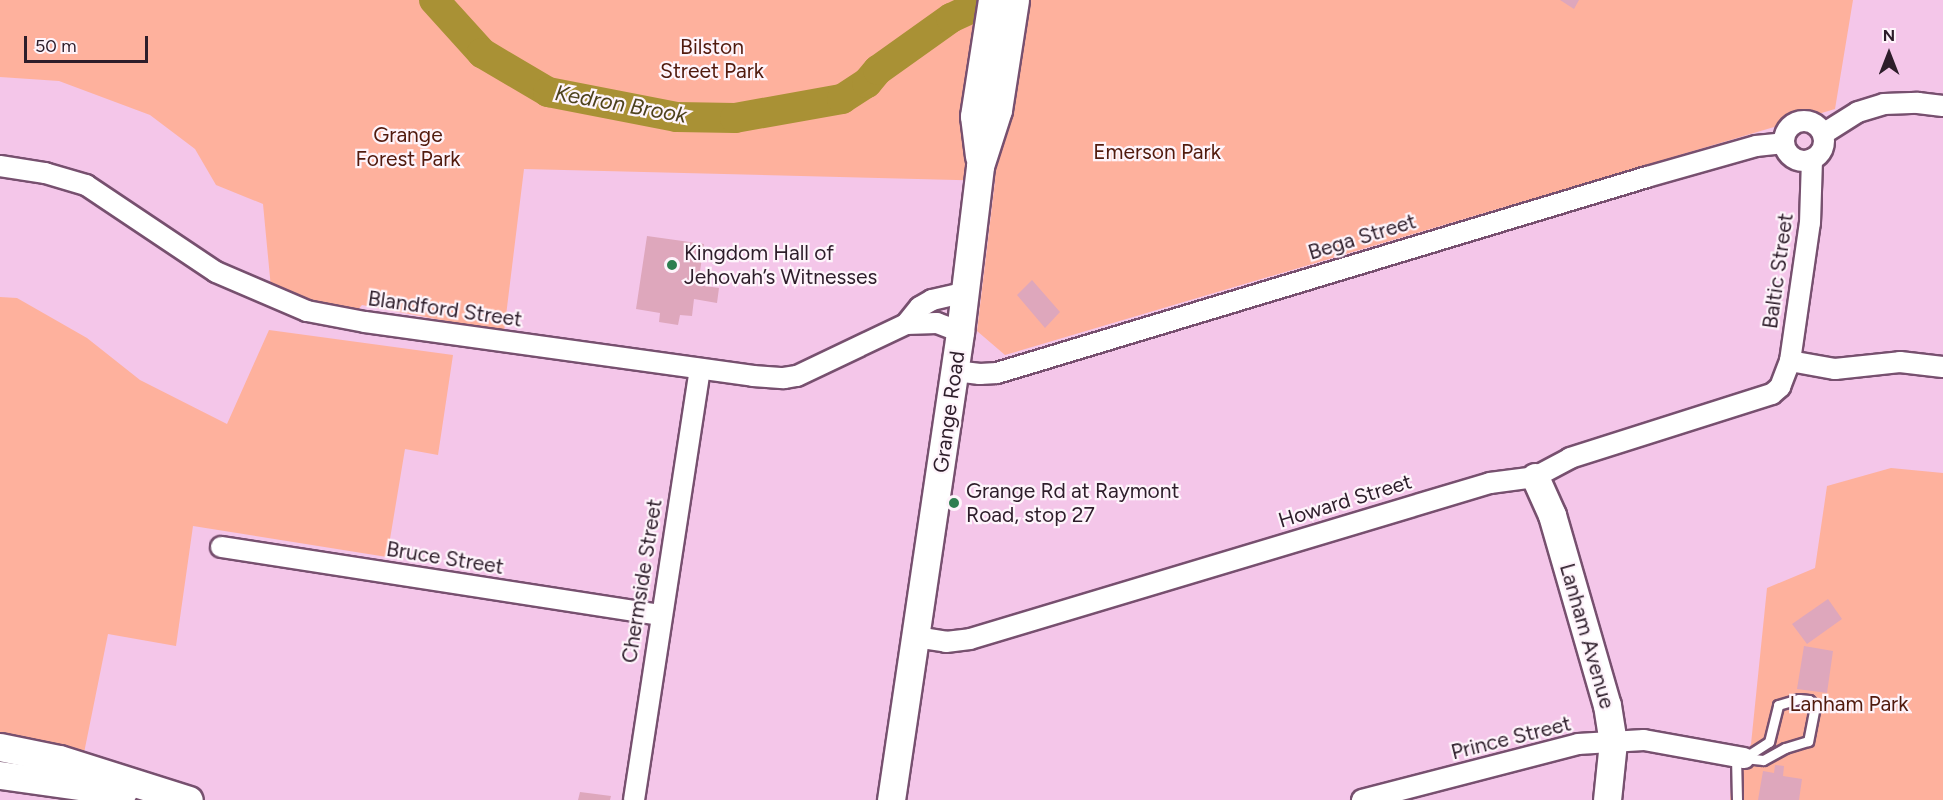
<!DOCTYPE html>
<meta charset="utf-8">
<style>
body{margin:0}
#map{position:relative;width:1943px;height:800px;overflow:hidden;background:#f4c6e9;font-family:Figtree,sans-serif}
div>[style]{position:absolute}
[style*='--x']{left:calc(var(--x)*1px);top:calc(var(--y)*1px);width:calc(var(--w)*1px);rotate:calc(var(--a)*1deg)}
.green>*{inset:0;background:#feb19d}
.river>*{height:30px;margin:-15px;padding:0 15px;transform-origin:15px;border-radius:15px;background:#a99135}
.building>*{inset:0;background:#dea7bc}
.roads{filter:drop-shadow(2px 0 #77506f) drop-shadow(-2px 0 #77506f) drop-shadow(0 2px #77506f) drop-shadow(0 -2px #77506f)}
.lane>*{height:9px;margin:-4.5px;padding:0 4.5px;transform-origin:4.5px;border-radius:4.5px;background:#fff}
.street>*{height:20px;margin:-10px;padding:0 10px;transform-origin:10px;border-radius:10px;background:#fff}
.street>.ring{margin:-10px;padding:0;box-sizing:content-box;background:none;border:20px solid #fff;border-radius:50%}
.secondary>*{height:27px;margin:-13.5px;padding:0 13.5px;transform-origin:13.5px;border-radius:13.5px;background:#fff}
.dots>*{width:16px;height:16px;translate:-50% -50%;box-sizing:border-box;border:3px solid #fef4fb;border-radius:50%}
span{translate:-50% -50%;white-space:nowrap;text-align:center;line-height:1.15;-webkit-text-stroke:4.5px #fef4fb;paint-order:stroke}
.park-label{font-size:21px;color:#511a0d}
.street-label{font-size:21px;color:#2d1d2a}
.poi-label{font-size:21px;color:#2d1d2a}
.left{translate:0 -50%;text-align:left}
.water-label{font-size:22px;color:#4d421c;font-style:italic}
.north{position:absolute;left:1859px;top:24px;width:60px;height:60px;-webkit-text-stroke:4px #fef4fb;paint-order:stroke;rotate:0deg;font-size:16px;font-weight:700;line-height:24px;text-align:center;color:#2d1d2a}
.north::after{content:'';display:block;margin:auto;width:21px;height:27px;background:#2d1d2a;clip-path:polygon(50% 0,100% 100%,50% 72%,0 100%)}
.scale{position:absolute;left:24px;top:36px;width:124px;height:27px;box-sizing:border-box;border:3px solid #2d1d2a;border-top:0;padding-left:8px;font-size:18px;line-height:21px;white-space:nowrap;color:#2d1d2a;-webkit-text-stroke:4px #fef4fb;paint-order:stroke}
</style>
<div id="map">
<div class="green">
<i style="clip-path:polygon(0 0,1853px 0,1835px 109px,1005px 355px,977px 331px,995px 181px,524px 169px,504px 332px,362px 305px,354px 314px,314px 305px,271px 288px,263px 204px,216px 185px,195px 149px,150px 115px,59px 81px,0 77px)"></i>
<i style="clip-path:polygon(0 297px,17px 298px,87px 338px,140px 380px,227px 424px,269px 330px,453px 355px,438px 455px,405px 449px,387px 557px,193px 526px,176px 646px,108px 634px,84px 753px,0 732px)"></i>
<i style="clip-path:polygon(1891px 468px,1943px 473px,1943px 800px,1730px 800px,1732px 779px,1751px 744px,1767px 588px,1815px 568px,1827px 486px)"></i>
</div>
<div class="river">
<i style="--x:434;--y:0;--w:72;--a:47.8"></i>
<i style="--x:482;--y:53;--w:77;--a:30.6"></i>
<i style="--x:548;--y:92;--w:131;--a:11"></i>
<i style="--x:677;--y:117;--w:58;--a:1"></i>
<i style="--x:735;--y:118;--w:109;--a:-10.1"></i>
<i style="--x:842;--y:99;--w:30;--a:-33"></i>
<i style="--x:867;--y:83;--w:17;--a:-50"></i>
<i style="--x:878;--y:70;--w:90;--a:-35.5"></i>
<i style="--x:951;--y:18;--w:43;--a:-24.8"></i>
</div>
<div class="building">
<i style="clip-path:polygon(1560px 0,1579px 0,1574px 9px)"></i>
<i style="clip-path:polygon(647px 236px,704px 244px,698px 285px,719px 288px,717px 303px,694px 299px,692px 316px,680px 315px,678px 325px,659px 322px,660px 313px,636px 309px)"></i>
<i style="clip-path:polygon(1032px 280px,1060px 312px,1045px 328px,1017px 295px)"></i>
<i style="clip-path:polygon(1828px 599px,1842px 619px,1807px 644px,1792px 624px)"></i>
<i style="clip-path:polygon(1804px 646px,1833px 651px,1827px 693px,1797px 689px)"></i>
<i style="clip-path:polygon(1775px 765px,1784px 766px,1783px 776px,1802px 779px,1799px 800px,1758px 800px,1763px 771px,1774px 773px)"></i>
<i style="clip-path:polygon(580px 792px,611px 796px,610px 800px,578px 800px)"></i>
</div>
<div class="roads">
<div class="lane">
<i style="--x:1799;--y:699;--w:10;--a:6"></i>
<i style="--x:1809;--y:700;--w:8;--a:45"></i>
<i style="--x:1815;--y:706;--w:36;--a:101"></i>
<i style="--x:1808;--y:741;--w:24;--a:163"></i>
<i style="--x:1785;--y:748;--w:25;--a:151"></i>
<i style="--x:1763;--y:760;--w:19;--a:-174"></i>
<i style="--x:1744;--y:758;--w:30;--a:-33"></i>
<i style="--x:1769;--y:742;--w:38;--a:-76"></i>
<i style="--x:1778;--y:705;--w:22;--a:-16"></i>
<i style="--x:1736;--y:756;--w:44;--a:88.7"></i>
</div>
<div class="street">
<i class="ring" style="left:1784px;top:121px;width:20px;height:20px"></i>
<i style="--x:1823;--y:134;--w:41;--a:-32.2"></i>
<i style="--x:1858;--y:112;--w:27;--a:-17"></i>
<i style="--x:1884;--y:104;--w:34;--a:-2"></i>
<i style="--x:1918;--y:103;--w:25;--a:7"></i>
<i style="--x:0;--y:166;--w:46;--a:8.8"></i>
<i style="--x:45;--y:173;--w:43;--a:16.3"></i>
<i style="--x:86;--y:185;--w:156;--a:33.8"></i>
<i style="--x:216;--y:272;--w:99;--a:23.2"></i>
<i style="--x:307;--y:311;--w:59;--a:10.7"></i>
<i style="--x:365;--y:322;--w:392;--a:7.9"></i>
<i style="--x:753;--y:376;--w:31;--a:4"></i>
<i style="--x:784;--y:378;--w:13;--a:-9"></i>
<i style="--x:797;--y:376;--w:121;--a:-25.5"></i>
<i style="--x:906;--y:324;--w:22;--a:-51"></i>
<i style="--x:920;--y:307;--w:14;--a:-30"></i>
<i style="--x:932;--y:300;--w:35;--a:-13"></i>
<i style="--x:906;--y:324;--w:31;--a:-2"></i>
<i style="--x:937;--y:323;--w:25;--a:21"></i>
<i style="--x:1790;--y:361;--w:46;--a:10.1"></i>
<i style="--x:1835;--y:369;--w:65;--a:-6.1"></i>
<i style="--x:1900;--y:362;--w:43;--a:6.6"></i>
<i style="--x:955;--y:371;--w:25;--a:7"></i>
<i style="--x:980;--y:374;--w:17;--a:-3"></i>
<i style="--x:997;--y:373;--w:679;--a:-16.78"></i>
<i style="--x:1647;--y:177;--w:113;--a:-15.9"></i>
<i style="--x:1756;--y:146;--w:28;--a:-6"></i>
<i style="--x:221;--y:547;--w:445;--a:8.8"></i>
<i style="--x:916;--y:637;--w:30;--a:9"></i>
<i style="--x:946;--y:642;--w:24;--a:-7"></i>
<i style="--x:970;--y:639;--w:543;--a:-16.7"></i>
<i style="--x:1490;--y:483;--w:45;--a:-7.6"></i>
<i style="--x:1535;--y:477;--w:40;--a:-28"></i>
<i style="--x:1570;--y:458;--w:212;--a:-17.6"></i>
<i style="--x:1772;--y:394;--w:11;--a:-41"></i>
<i style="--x:1780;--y:387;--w:28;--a:-69"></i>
<i style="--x:1790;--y:361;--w:139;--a:-81.8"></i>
<i style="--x:1810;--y:223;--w:64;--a:-88.2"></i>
<i style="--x:634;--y:800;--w:436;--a:-81.3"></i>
<i style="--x:1362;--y:800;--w:223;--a:-14.5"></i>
<i style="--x:1578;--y:744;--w:66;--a:-3.5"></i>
<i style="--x:1644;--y:740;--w:102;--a:10.2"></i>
</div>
<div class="secondary">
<i style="--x:979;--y:156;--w:40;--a:-97.1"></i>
<i style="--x:974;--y:116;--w:117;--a:-81.2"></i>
<i style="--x:1535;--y:477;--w:42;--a:65.9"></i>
<i style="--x:1552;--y:515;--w:198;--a:73.9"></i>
<i style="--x:1607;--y:705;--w:37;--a:81"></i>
<i style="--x:1613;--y:742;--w:58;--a:95.9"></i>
<i style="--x:0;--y:747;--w:60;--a:11.5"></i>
<i style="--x:59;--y:759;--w:136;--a:17.5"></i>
<i style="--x:0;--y:775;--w:124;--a:7.9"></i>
<i style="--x:891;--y:800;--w:473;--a:-81.6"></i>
<i style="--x:960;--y:332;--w:167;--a:-83.1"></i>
<i style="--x:980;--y:166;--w:59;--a:-72.2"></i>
<i style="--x:998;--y:110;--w:111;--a:-81.2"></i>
</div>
</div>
<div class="dots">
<i style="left:672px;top:265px;background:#2e7f50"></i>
<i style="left:954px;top:503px;background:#2e7f50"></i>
</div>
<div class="park-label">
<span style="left:712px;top:59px">Bilston<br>Street Park</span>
<span style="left:408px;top:147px">Grange<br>Forest Park</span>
<span style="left:1157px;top:152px">Emerson Park</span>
<span style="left:1849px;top:704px">Lanham Park</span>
</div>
<div class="street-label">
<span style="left:1362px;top:237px;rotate:-17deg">Bega Street</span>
<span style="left:1778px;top:271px;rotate:-82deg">Baltic Street</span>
<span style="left:445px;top:309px;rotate:8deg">Blandford Street</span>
<span style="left:949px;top:412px;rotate:-82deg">Grange Road</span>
<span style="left:1345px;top:501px;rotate:-17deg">Howard Street</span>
<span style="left:445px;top:558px;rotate:9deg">Bruce Street</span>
<span style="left:642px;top:581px;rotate:-81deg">Chermside Street</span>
<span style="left:1587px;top:636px;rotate:74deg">Lanham Avenue</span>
<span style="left:1511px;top:738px;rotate:-14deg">Prince Street</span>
</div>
<div class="poi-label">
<span class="left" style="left:684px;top:265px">Kingdom Hall of<br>Jehovah’s Witnesses</span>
<span class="left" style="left:966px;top:503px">Grange Rd at Raymont<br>Road, stop 27</span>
</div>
<div class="water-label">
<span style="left:621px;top:104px;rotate:10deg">Kedron Brook</span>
</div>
<div class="north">N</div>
<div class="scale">50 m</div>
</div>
